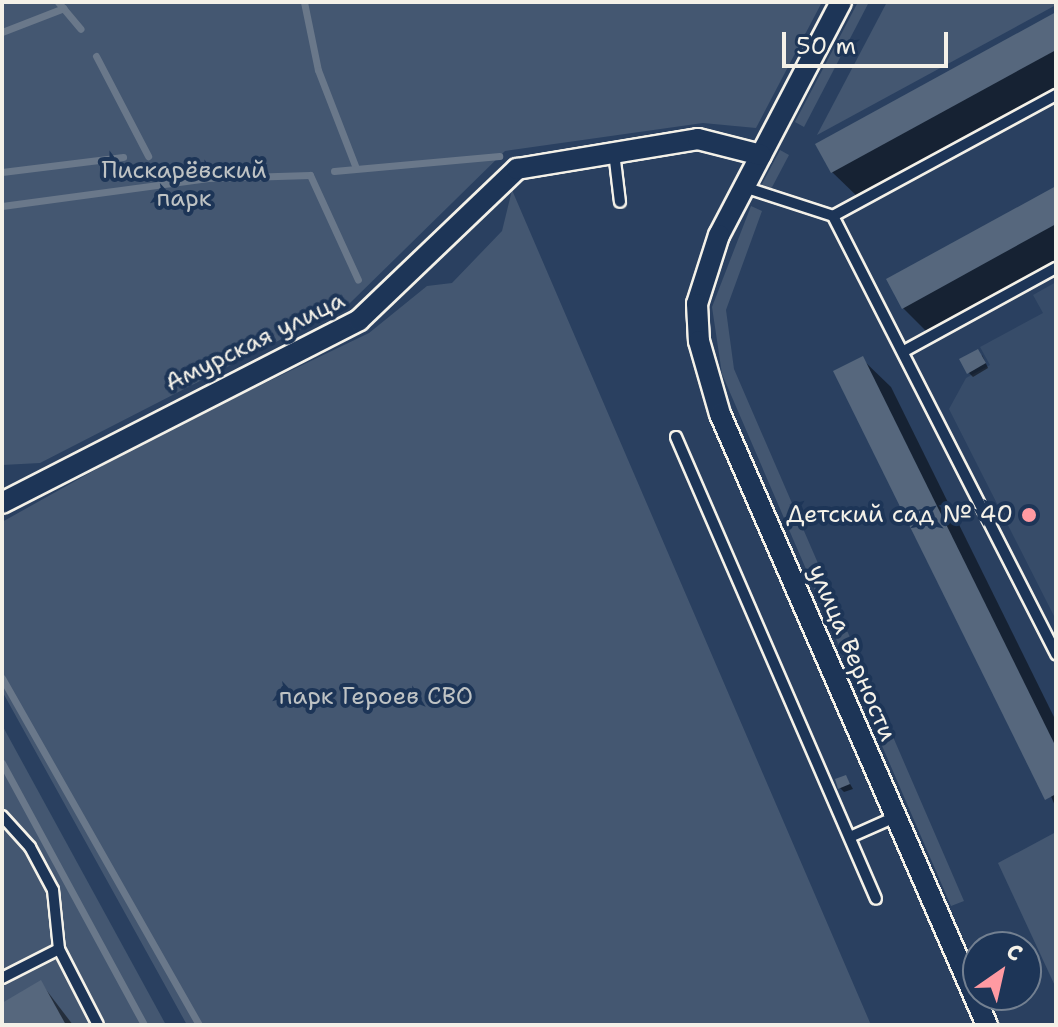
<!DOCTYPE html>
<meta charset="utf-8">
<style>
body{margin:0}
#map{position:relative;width:1058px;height:1027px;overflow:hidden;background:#2a4060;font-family:"Shantell Sans",sans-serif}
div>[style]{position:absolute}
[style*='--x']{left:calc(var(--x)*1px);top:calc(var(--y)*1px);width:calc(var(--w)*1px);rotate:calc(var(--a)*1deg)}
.built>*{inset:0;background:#374c69}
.green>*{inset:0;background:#445771}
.shadow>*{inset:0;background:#0007}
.stream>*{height:7px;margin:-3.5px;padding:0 3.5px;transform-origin:3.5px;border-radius:3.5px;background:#6a788a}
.building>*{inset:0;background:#56677d}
.roads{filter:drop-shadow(2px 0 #f4f1e8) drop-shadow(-2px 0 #f4f1e8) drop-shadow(0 2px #f4f1e8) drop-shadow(0 -2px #f4f1e8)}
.lane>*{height:10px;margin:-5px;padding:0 5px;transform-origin:5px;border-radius:5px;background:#1d3557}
.street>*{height:20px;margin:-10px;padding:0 10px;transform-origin:10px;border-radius:10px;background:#1d3557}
.dots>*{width:22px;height:22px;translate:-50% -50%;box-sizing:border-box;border:4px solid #1d3557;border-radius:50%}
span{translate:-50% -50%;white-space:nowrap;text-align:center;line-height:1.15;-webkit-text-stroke:8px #1d3557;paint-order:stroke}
.park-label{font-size:24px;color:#bfc3c4}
.street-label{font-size:24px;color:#f4f1e8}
.poi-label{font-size:24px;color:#f4f1e8}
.right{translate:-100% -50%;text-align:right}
.frame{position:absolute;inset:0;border:4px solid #f4f1e8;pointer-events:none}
.north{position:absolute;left:962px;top:931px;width:80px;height:80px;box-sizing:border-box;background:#1d3557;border:2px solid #738091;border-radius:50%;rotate:34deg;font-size:22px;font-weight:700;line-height:32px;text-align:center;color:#f4f1e8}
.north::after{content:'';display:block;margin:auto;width:28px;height:36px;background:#ff9aa2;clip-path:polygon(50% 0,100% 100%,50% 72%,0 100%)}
.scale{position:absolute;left:782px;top:32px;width:166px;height:36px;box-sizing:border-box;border:4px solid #f4f1e8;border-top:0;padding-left:10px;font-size:24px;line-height:28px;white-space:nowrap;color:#f4f1e8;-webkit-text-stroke:6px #1d3557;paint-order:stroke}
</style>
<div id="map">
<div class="built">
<i style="clip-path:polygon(1056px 282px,1056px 620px,949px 409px,966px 378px,990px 365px,980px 347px,1043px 313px,1033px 295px)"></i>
</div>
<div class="green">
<i style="clip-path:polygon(2px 2px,822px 2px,756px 128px,703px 123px,505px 151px,348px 305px,40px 463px,2px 465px)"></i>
<i style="clip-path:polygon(858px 2px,869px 2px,804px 127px,795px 122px)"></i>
<i style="clip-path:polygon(887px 2px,1056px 2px,1056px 5px,817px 135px)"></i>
<i style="clip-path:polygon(780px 150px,789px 155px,770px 191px,761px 186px)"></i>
<i style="clip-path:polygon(512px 190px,871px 1025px,187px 1025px,2px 691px,2px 522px,161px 433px,369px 333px,427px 286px,452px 283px,502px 231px)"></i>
<i style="clip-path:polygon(751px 206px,762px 211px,726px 310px,734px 369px,964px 901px,951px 906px,722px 374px,712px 307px)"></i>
<i style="clip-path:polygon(2px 725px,166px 1025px,2px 1025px)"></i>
<i style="clip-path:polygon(1056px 832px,1056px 988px,998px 863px)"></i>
</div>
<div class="shadow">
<i style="clip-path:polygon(1056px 14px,1056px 94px,861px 200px,832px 172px)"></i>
<i style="clip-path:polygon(1056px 189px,1056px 268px,931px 336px,903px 308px)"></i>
<i style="clip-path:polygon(982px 355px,988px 368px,973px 377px,968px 372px)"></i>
<i style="clip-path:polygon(862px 359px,891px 387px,1056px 721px,1056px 808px)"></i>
<i style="clip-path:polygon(846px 777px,853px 789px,844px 792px,840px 788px)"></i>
<i style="clip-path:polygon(41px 983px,73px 1025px,2px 1025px,2px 1005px)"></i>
</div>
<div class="stream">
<i style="--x:58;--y:2;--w:35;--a:50"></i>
<i style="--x:304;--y:2;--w:69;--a:78.4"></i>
<i style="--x:318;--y:70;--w:105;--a:68.8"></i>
<i style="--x:2;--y:32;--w:66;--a:-21.2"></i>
<i style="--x:96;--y:56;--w:113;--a:62.5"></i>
<i style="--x:334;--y:171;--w:166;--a:-5.2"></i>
<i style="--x:2;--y:172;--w:122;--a:-7.1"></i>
<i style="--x:2;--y:206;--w:208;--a:-7.7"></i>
<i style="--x:208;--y:178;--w:102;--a:-1.7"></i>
<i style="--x:310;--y:175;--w:115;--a:65.4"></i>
<i style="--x:2;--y:678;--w:399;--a:60.4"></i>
<i style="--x:2;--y:763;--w:298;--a:61.5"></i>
</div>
<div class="building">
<i style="clip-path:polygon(1056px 12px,1056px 50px,831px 173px,815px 144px)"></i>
<i style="clip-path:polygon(1056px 186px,1056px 224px,902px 309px,886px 279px)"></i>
<i style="clip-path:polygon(978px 349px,986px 363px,967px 374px,959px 359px)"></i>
<i style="clip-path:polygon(863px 356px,1056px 747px,1056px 794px,1045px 800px,833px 371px)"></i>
<i style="clip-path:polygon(846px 775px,850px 784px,838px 789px,835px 779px)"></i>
<i style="clip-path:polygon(41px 980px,66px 1025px,2px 1025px,2px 1003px)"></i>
</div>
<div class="roads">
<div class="lane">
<i style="--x:614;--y:152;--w:50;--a:83.2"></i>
<i style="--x:744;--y:187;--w:94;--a:18"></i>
<i style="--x:833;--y:216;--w:254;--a:-28.5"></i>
<i style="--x:833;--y:216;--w:492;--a:63"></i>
<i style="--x:906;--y:350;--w:171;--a:-28.7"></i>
<i style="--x:676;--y:437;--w:503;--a:66.59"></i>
<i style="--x:2;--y:816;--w:42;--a:47.9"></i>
<i style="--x:30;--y:847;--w:49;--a:61.9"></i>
<i style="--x:53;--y:890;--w:59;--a:84.2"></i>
<i style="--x:59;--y:949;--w:85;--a:62.8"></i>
<i style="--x:850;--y:837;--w:49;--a:-24"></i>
<i style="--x:2;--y:978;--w:64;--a:-27"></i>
</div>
<div class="street">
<i style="--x:841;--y:2;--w:263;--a:117.6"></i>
<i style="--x:719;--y:235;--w:72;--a:107.7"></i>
<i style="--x:697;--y:304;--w:37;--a:87"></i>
<i style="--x:699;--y:341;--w:76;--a:74"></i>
<i style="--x:720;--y:414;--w:667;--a:66.4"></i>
<i style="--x:2;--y:503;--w:401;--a:-27.1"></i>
<i style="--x:359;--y:320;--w:219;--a:-43.7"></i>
<i style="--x:517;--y:169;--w:183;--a:-9.4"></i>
<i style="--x:698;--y:139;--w:65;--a:14.3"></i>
</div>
</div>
<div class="dots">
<i style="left:1029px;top:515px;background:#ff9aa2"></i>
</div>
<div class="park-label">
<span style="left:184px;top:185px">Пискарёвский<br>парк</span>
<span style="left:376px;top:697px">парк Героев СВО</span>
</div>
<div class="street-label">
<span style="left:255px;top:342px;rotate:-26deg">Амурская улица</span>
<span style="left:852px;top:653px;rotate:67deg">улица Верности</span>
</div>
<div class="poi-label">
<span class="right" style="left:1013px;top:515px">Детский сад № 40</span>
</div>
<div class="frame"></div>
<div class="north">С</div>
<div class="scale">50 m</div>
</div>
